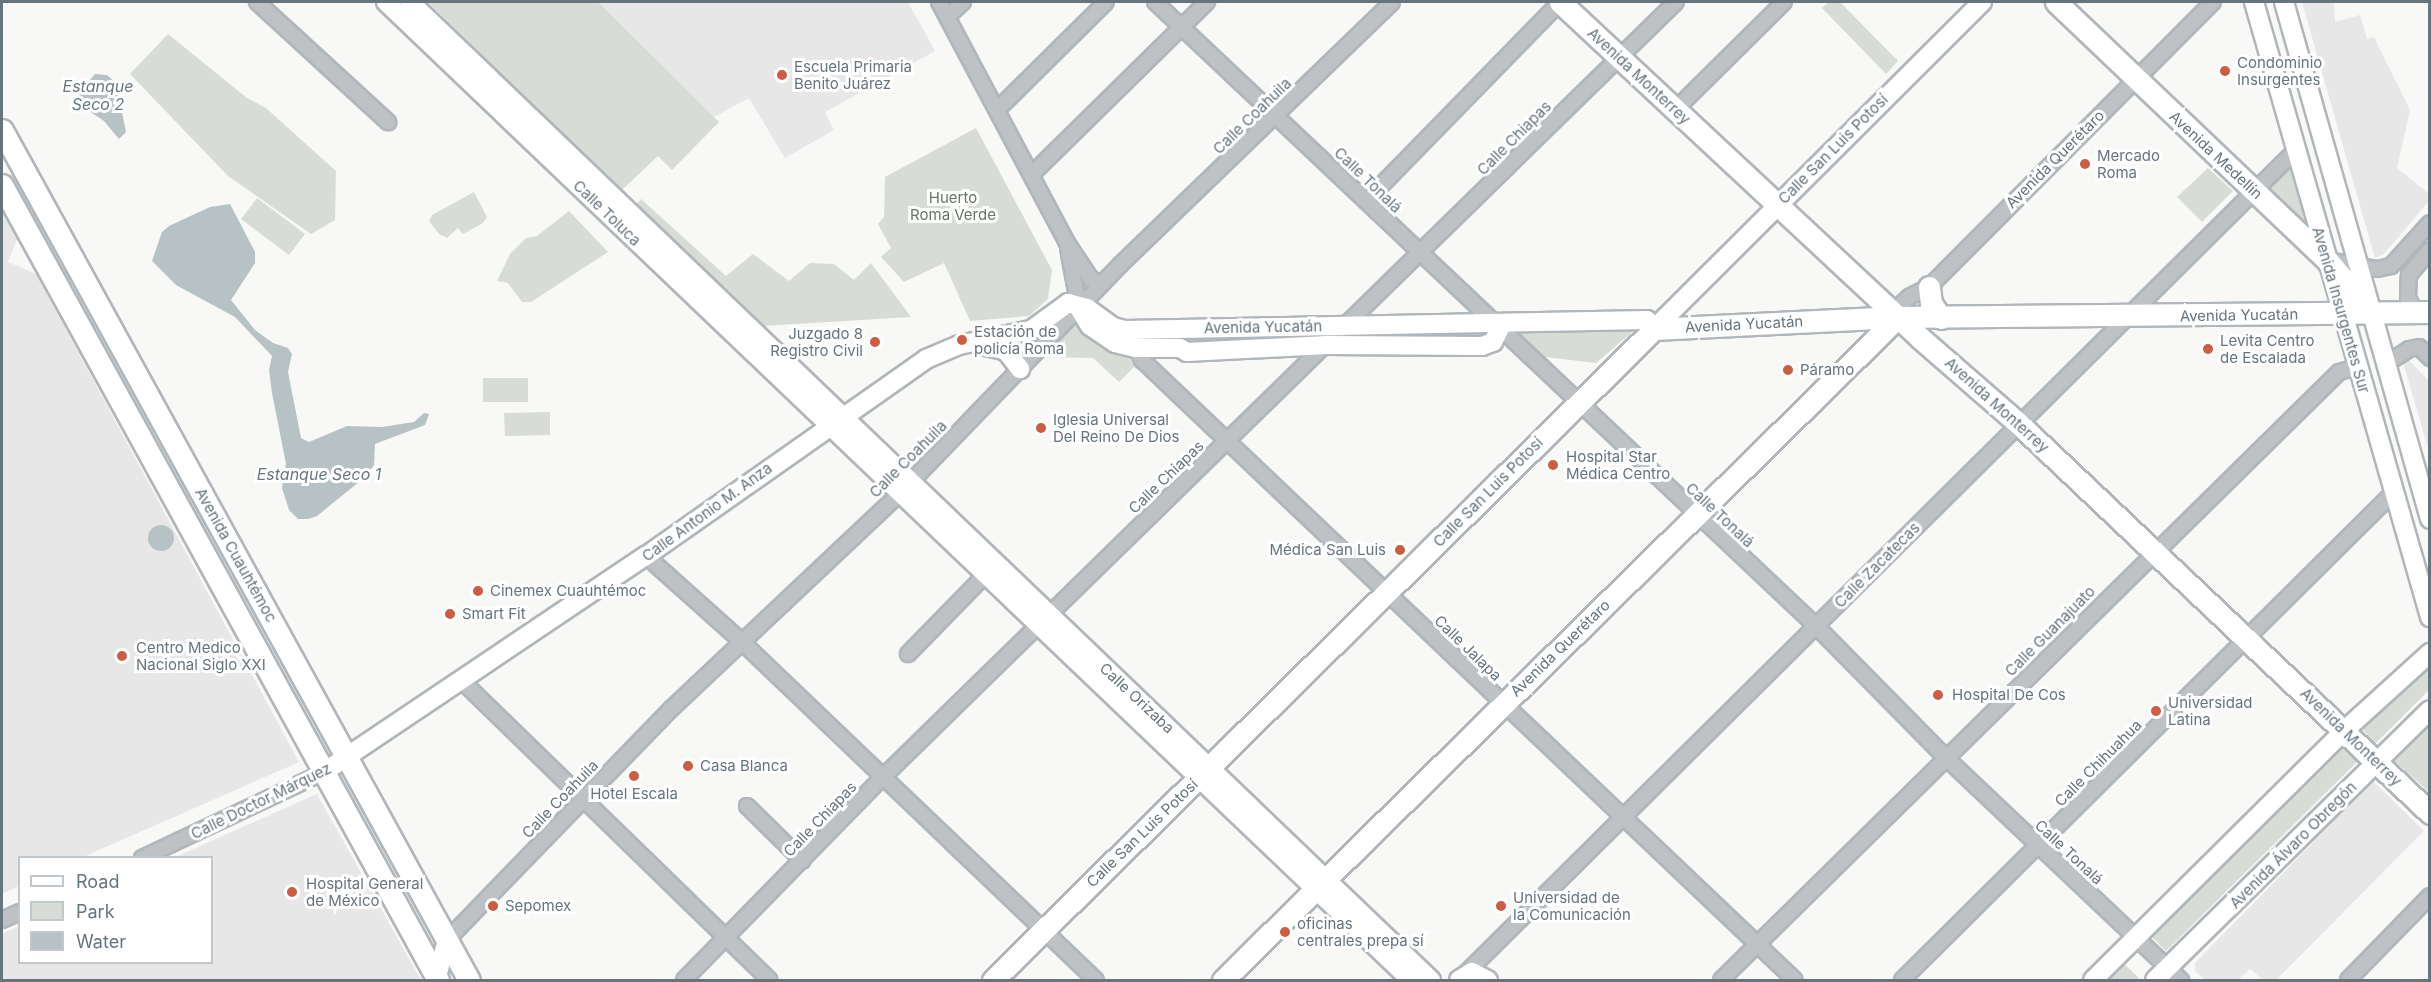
<!DOCTYPE html>
<meta charset="utf-8">
<style>
body{margin:0}
#map{position:relative;width:2431px;height:982px;overflow:hidden;background:#f8f8f6;font-family:Inter,sans-serif}
div>[style]{position:absolute}
[style*='--x']{left:calc(var(--x)*1px);top:calc(var(--y)*1px);width:calc(var(--w)*1px);rotate:calc(var(--a)*1deg)}
.built>*{inset:0;background:#e6e7e6}
.green>*{inset:0;background:#d8dcd6}
.water>*{inset:0;background:#b7c2c5}
.round{border-radius:50%}
.roads{filter:drop-shadow(2px 0 #b0b6ba) drop-shadow(-2px 0 #b0b6ba) drop-shadow(0 2px #b0b6ba) drop-shadow(0 -2px #b0b6ba)}
.street>*{height:14px;margin:-7px;padding:0 7px;transform-origin:7px;border-radius:7px;background:#bec2c5}
.secondary>*{height:18px;margin:-9px;padding:0 9px;transform-origin:9px;border-radius:9px;background:#fff}
.primary>*{height:21px;margin:-10.5px;padding:0 10.5px;transform-origin:10.5px;border-radius:10.5px;background:#fff}
.dots>*{width:16px;height:16px;translate:-50% -50%;box-sizing:border-box;border:3px solid #fff;border-radius:50%}
span{translate:-50% -50%;white-space:nowrap;text-align:center;line-height:1.15;-webkit-text-stroke:6px #fff;paint-order:stroke}
.poi-label{font-size:15px;color:#66747d}
.left{translate:0 -50%;text-align:left}
.right{translate:-100% -50%;text-align:right}
.street-label{font-size:15px;color:#66747d}
.park-label{font-size:15px;color:#687665}
.water-label{font-size:16px;color:#67797f;font-style:italic}
.frame{position:absolute;inset:0;border:3px solid #66747d;pointer-events:none}
.legend{position:absolute;left:18px;top:856px;width:195px;height:108px;box-sizing:border-box;background:#fff;border:2px solid #c2c7cb;margin:0;padding:8px 10px;list-style:none;font-size:18px;color:#66747d}
.legend li{display:flex;align-items:center;gap:12px;height:30px}
.legend b{width:30px;border:2px solid #c2c7cb}
</style>
<div id="map">
<div class="built">
<i style="clip-path:polygon(597px 2px,908px 2px,935px 51px,825px 112px,834px 130px,785px 158px,749px 98px,714px 117px)"></i>
<i style="clip-path:polygon(2302px 2px,2334px 2px,2335px 22px,2360px 15px,2367px 39px,2374px 37px,2410px 110px,2397px 168px,2429px 194px,2429px 201px,2384px 254px,2375px 258px)"></i>
<i style="clip-path:polygon(2px 211px,17px 239px,8px 262px,36px 274px,299px 762px,83px 857px,20px 858px,19px 886px,2px 894px)"></i>
<i style="clip-path:polygon(2406px 357px,2429px 381px,2429px 451px,2402px 359px)"></i>
<i style="clip-path:polygon(2373px 781px,2424px 831px,2276px 980px,2263px 980px,2250px 969px,2238px 980px,2205px 980px,2195px 971px,2195px 963px)"></i>
<i style="clip-path:polygon(317px 794px,421px 980px,2px 980px,2px 934px,19px 926px,20px 962px,212px 962px,212px 858px,175px 857px)"></i>
</div>
<div class="green">
<i style="clip-path:polygon(428px 2px,598px 2px,719px 122px,672px 170px,658px 156px,621px 191px)"></i>
<i style="clip-path:polygon(1829px 2px,1840px 2px,1898px 61px,1886px 74px,1822px 8px)"></i>
<i style="clip-path:polygon(168px 34px,247px 98px,266px 108px,336px 171px,335px 220px,311px 234px,228px 176px,130px 74px)"></i>
<i style="clip-path:polygon(976px 128px,1052px 270px,1048px 299px,1029px 316px,970px 321px,944px 263px,904px 282px,881px 257px,891px 248px,878px 224px,884px 217px,885px 177px)"></i>
<i style="clip-path:polygon(2289px 164px,2310px 230px,2266px 187px)"></i>
<i style="clip-path:polygon(2208px 168px,2233px 191px,2202px 222px,2177px 197px)"></i>
<i style="clip-path:polygon(474px 192px,487px 217px,483px 223px,463px 234px,458px 228px,447px 238px,439px 234px,429px 221px,432px 215px)"></i>
<i style="clip-path:polygon(257px 198px,305px 234px,289px 255px,241px 219px)"></i>
<i style="clip-path:polygon(641px 199px,726px 276px,753px 254px,789px 281px,810px 263px,834px 264px,854px 280px,871px 263px,911px 317px,762px 326px,635px 206px)"></i>
<i style="clip-path:polygon(569px 211px,608px 252px,531px 302px,522px 302px,508px 283px,497px 281px,510px 254px,526px 238px,537px 236px)"></i>
<i style="clip-path:polygon(1078px 322px,1095px 338px,1130px 357px,1135px 366px,1119px 382px,1093px 358px,1041px 357px)"></i>
<i style="clip-path:polygon(1639px 326px,1596px 363px,1545px 357px,1513px 327px)"></i>
<i style="clip-path:polygon(1493px 328px,1491px 342px,1336px 341px,1346px 330px)"></i>
<i style="clip-path:polygon(1334px 332px,1326px 342px,1150px 346px,1138px 339px)"></i>
<i style="clip-path:polygon(483px 378px,528px 378px,528px 402px,483px 402px)"></i>
<i style="clip-path:polygon(550px 412px,550px 435px,505px 436px,504px 413px)"></i>
<i style="clip-path:polygon(2429px 662px,2429px 690px,2376px 743px,2362px 729px)"></i>
<i style="clip-path:polygon(2429px 719px,2429px 792px,2389px 756px)"></i>
<i style="clip-path:polygon(2345px 746px,2359px 760px,2166px 951px,2152px 937px)"></i>
<i style="clip-path:polygon(2124px 964px,2139px 978px,2136px 980px,2107px 980px)"></i>
</div>
<div class="water">
<i style="clip-path:polygon(95px 74px,107px 75px,116px 83px,126px 132px,119px 139px,104px 121px,77px 103px,77px 95px)"></i>
<i style="clip-path:polygon(230px 204px,255px 252px,255px 263px,231px 300px,255px 330px,273px 343px,288px 348px,292px 354px,288px 372px,301px 438px,309px 442px,347px 426px,382px 427px,414px 422px,424px 413px,429px 414px,425px 425px,375px 444px,374px 465px,365px 477px,317px 516px,308px 519px,298px 519px,289px 510px,282px 488px,286px 464px,272px 393px,269px 370px,272px 356px,235px 317px,176px 285px,152px 261px,162px 232px,169px 226px,210px 207px)"></i>
<i class="round" style="left:148px;top:525px;width:26px;height:26px"></i>
</div>
<div class="roads">
<div class="street">
<i style="--x:257;--y:2;--w:178;--a:42.5"></i>
<i style="--x:939;--y:2;--w:273;--a:62"></i>
<i style="--x:1067;--y:243;--w:43;--a:56.3"></i>
<i style="--x:1091;--y:279;--w:12;--a:24"></i>
<i style="--x:1155;--y:2;--w:909;--a:43.35"></i>
<i style="--x:1816;--y:626;--w:184;--a:45.4"></i>
<i style="--x:1945;--y:757;--w:325;--a:43.4"></i>
<i style="--x:947;--y:17;--w:22;--a:-43"></i>
<i style="--x:997;--y:110;--w:153;--a:-44.7"></i>
<i style="--x:1675;--y:110;--w:153;--a:-44.7"></i>
<i style="--x:1033;--y:173;--w:244;--a:-44.5"></i>
<i style="--x:1366;--y:201;--w:278;--a:-45.7"></i>
<i style="--x:1068;--y:248;--w:61;--a:79.6"></i>
<i style="--x:2327;--y:260;--w:51;--a:10.2"></i>
<i style="--x:2377;--y:269;--w:14;--a:-12"></i>
<i style="--x:2391;--y:266;--w:58;--a:-47.8"></i>
<i style="--x:1893;--y:312;--w:22;--a:-43"></i>
<i style="--x:1909;--y:297;--w:22;--a:-27"></i>
<i style="--x:1929;--y:287;--w:402;--a:-45.1"></i>
<i style="--x:2416;--y:313;--w:17;--a:-118"></i>
<i style="--x:2408;--y:298;--w:23;--a:-88"></i>
<i style="--x:2409;--y:275;--w:33;--a:-50"></i>
<i style="--x:1134;--y:341;--w:21;--a:67"></i>
<i style="--x:1142;--y:360;--w:900;--a:43.52"></i>
<i style="--x:2386;--y:364;--w:27;--a:-33"></i>
<i style="--x:2409;--y:349;--w:10;--a:-11"></i>
<i style="--x:2419;--y:347;--w:16;--a:45"></i>
<i style="--x:646;--y:556;--w:127;--a:41.8"></i>
<i style="--x:741;--y:641;--w:491;--a:43.7"></i>
<i style="--x:908;--y:654;--w:110;--a:-45.7"></i>
<i style="--x:462;--y:681;--w:429;--a:44.2"></i>
<i style="--x:747;--y:806;--w:78;--a:44.5"></i>
<i style="--x:142;--y:858;--w:201;--a:-25.3"></i>
<i style="--x:2;--y:920;--w:20;--a:-24"></i>
<i style="--x:447;--y:940;--w:323;--a:-45.9"></i>
<i style="--x:672;--y:708;--w:313;--a:-43.3"></i>
<i style="--x:900;--y:493;--w:317;--a:-46"></i>
<i style="--x:1120;--y:265;--w:378;--a:-44"></i>
<i style="--x:1466;--y:973;--w:1169;--a:-44.76"></i>
<i style="--x:684;--y:980;--w:286;--a:-45.6"></i>
<i style="--x:884;--y:776;--w:1107;--a:-44.34"></i>
<i style="--x:1721;--y:980;--w:867;--a:-44.53"></i>
<i style="--x:2339;--y:372;--w:20;--a:-15"></i>
<i style="--x:1902;--y:980;--w:693;--a:-44.77"></i>
<i style="--x:2348;--y:980;--w:117;--a:-45.7"></i>
</div>
<div class="secondary">
<i style="--x:386;--y:2;--w:1417;--a:43.66"></i>
<i style="--x:410;--y:2;--w:1414;--a:43.77"></i>
<i style="--x:2254;--y:2;--w:640;--a:74.03"></i>
<i style="--x:2284;--y:2;--w:537;--a:74.23"></i>
<i style="--x:1079;--y:308;--w:21;--a:59"></i>
<i style="--x:1090;--y:326;--w:30;--a:34"></i>
<i style="--x:1115;--y:343;--w:21;--a:14"></i>
<i style="--x:1135;--y:348;--w:45;--a:0"></i>
<i style="--x:1180;--y:348;--w:8;--a:30"></i>
<i style="--x:1187;--y:352;--w:140;--a:-2.9"></i>
<i style="--x:1327;--y:345;--w:155;--a:0.4"></i>
<i style="--x:1482;--y:346;--w:12;--a:-20"></i>
<i style="--x:1493;--y:342;--w:16;--a:-63"></i>
<i style="--x:981;--y:345;--w:26;--a:13"></i>
<i style="--x:1006;--y:351;--w:23;--a:52"></i>
<i style="--x:324;--y:772;--w:388;--a:-33.9"></i>
<i style="--x:646;--y:556;--w:342;--a:-35.1"></i>
<i style="--x:926;--y:359;--w:36;--a:-23"></i>
<i style="--x:959;--y:345;--w:74;--a:-11.8"></i>
<i style="--x:1031;--y:330;--w:46;--a:-36.1"></i>
<i style="--x:1068;--y:303;--w:20;--a:15"></i>
<i style="--x:1087;--y:308;--w:32;--a:36"></i>
<i style="--x:1113;--y:327;--w:12;--a:14"></i>
<i style="--x:1125;--y:330;--w:522;--a:-1.1"></i>
<i style="--x:1647;--y:320;--w:11;--a:52"></i>
<i style="--x:1654;--y:329;--w:463;--a:-44.9"></i>
<i style="--x:436;--y:980;--w:41;--a:-74.6"></i>
<i style="--x:1459;--y:980;--w:15;--a:-32"></i>
<i style="--x:1472;--y:972;--w:18;--a:27"></i>
<i style="--x:2093;--y:980;--w:355;--a:-44.8"></i>
<i style="--x:2345;--y:730;--w:115;--a:-42.2"></i>
<i style="--x:2155;--y:980;--w:385;--a:-44.5"></i>
</div>
<div class="primary">
<i style="--x:1560;--y:2;--w:491;--a:43"></i>
<i style="--x:1919;--y:337;--w:133;--a:41"></i>
<i style="--x:2019;--y:424;--w:566;--a:43.42"></i>
<i style="--x:2056;--y:2;--w:374;--a:43.6"></i>
<i style="--x:2327;--y:260;--w:70;--a:49.7"></i>
<i style="--x:2;--y:130;--w:970;--a:61.22"></i>
<i style="--x:2;--y:185;--w:907;--a:61.26"></i>
<i style="--x:1929;--y:287;--w:16;--a:83"></i>
<i style="--x:1931;--y:303;--w:18;--a:56"></i>
<i style="--x:993;--y:980;--w:928;--a:-44.56"></i>
<i style="--x:1654;--y:329;--w:244;--a:-2.8"></i>
<i style="--x:1898;--y:317;--w:532;--a:-0.54"></i>
<i style="--x:1223;--y:980;--w:946;--a:-44.49"></i>
</div>
</div>
<div class="dots">
<i style="left:2225px;top:71px;background:#cd5c41"></i>
<i style="left:782px;top:75px;background:#cd5c41"></i>
<i style="left:2085px;top:164px;background:#cd5c41"></i>
<i style="left:962px;top:340px;background:#cd5c41"></i>
<i style="left:875px;top:342px;background:#cd5c41"></i>
<i style="left:2208px;top:349px;background:#cd5c41"></i>
<i style="left:1788px;top:370px;background:#cd5c41"></i>
<i style="left:1041px;top:428px;background:#cd5c41"></i>
<i style="left:1553px;top:465px;background:#cd5c41"></i>
<i style="left:1400px;top:550px;background:#cd5c41"></i>
<i style="left:478px;top:591px;background:#cd5c41"></i>
<i style="left:450px;top:614px;background:#cd5c41"></i>
<i style="left:122px;top:656px;background:#cd5c41"></i>
<i style="left:1938px;top:695px;background:#cd5c41"></i>
<i style="left:2156px;top:711px;background:#cd5c41"></i>
<i style="left:688px;top:766px;background:#cd5c41"></i>
<i style="left:634px;top:776px;background:#cd5c41"></i>
<i style="left:292px;top:892px;background:#cd5c41"></i>
<i style="left:493px;top:906px;background:#cd5c41"></i>
<i style="left:1501px;top:906px;background:#cd5c41"></i>
<i style="left:1285px;top:932px;background:#cd5c41"></i>
</div>
<div class="poi-label">
<span class="left" style="left:2237px;top:71px">Condominio<br>Insurgentes</span>
<span class="left" style="left:794px;top:75px">Escuela Primaria<br>Benito Juárez</span>
<span class="left" style="left:2097px;top:164px">Mercado<br>Roma</span>
<span class="left" style="left:974px;top:340px">Estación de<br>policía Roma</span>
<span class="right" style="left:863px;top:342px">Juzgado 8<br>Registro Civil</span>
<span class="left" style="left:2220px;top:349px">Levita Centro<br>de Escalada</span>
<span class="left" style="left:1800px;top:370px">Páramo</span>
<span class="left" style="left:1053px;top:428px">Iglesia Universal<br>Del Reino De Dios</span>
<span class="left" style="left:1566px;top:465px">Hospital Star<br>Médica Centro</span>
<span class="right" style="left:1386px;top:550px">Médica San Luis</span>
<span class="left" style="left:490px;top:591px">Cinemex Cuauhtémoc</span>
<span class="left" style="left:462px;top:614px">Smart Fit</span>
<span class="left" style="left:136px;top:656px">Centro Medico<br>Nacional Siglo XXI</span>
<span class="left" style="left:1952px;top:695px">Hospital De Cos</span>
<span class="left" style="left:2168px;top:711px">Universidad<br>Latina</span>
<span class="left" style="left:700px;top:766px">Casa Blanca</span>
<span style="left:634px;top:794px">Hotel Escala</span>
<span class="left" style="left:306px;top:892px">Hospital General<br>de México</span>
<span class="left" style="left:1513px;top:906px">Universidad de<br>la Comunicación</span>
<span class="left" style="left:505px;top:906px">Sepomex</span>
<span class="left" style="left:1297px;top:932px">oficinas<br>centrales prepa sí</span>
</div>
<div class="street-label">
<span style="left:1639px;top:76px;rotate:43deg">Avenida Monterrey</span>
<span style="left:1252px;top:116px;rotate:-44deg">Calle Coahuila</span>
<span style="left:1514px;top:138px;rotate:-45deg">Calle Chiapas</span>
<span style="left:1833px;top:149px;rotate:-45deg">Calle San Luis Potosí</span>
<span style="left:2216px;top:155px;rotate:43deg">Avenida Medellín</span>
<span style="left:2055px;top:159px;rotate:-45deg">Avenida Querétaro</span>
<span style="left:1368px;top:180px;rotate:44deg">Calle Tonalá</span>
<span style="left:607px;top:213px;rotate:44deg">Calle Toluca</span>
<span style="left:2341px;top:310px;rotate:74deg">Avenida Insurgentes Sur</span>
<span style="left:2239px;top:315px;rotate:-1deg">Avenida Yucatán</span>
<span style="left:1744px;top:324px;rotate:-3deg">Avenida Yucatán</span>
<span style="left:1263px;top:327px;rotate:-1deg">Avenida Yucatán</span>
<span style="left:1997px;top:405px;rotate:42deg">Avenida Monterrey</span>
<span style="left:908px;top:459px;rotate:-45deg">Calle Coahuila</span>
<span style="left:1166px;top:477px;rotate:-44deg">Calle Chiapas</span>
<span style="left:1488px;top:492px;rotate:-45deg">Calle San Luis Potosí</span>
<span style="left:707px;top:512px;rotate:-36deg">Calle Antonio M. Anza</span>
<span style="left:1720px;top:515px;rotate:43deg">Calle Tonalá</span>
<span style="left:236px;top:555px;rotate:61deg">Avenida Cuauhtémoc</span>
<span style="left:1877px;top:565px;rotate:-45deg">Calle Zacatecas</span>
<span style="left:2050px;top:631px;rotate:-45deg">Calle Guanajuato</span>
<span style="left:1468px;top:648px;rotate:44deg">Calle Jalapa</span>
<span style="left:1560px;top:648px;rotate:-44deg">Avenida Querétaro</span>
<span style="left:1137px;top:698px;rotate:43deg">Calle Orizaba</span>
<span style="left:2351px;top:737px;rotate:44deg">Avenida Monterrey</span>
<span style="left:2098px;top:763px;rotate:-45deg">Calle Chihuahua</span>
<span style="left:560px;top:799px;rotate:-46deg">Calle Coahuila</span>
<span style="left:261px;top:801px;rotate:-26deg">Calle Doctor Márquez</span>
<span style="left:820px;top:819px;rotate:-46deg">Calle Chiapas</span>
<span style="left:1142px;top:833px;rotate:-44deg">Calle San Luis Potosí</span>
<span style="left:2293px;top:845px;rotate:-45deg">Avenida Álvaro Obregón</span>
<span style="left:2069px;top:852px;rotate:43deg">Calle Tonalá</span>
</div>
<div class="park-label">
<span style="left:953px;top:206px">Huerto<br>Roma Verde</span>
</div>
<div class="water-label">
<span style="left:98px;top:95px">Estanque<br>Seco 2</span>
<span style="left:319px;top:474px">Estanque Seco 1</span>
</div>
<div class="frame"></div>
<ul class="legend">
<li><b style="height:8px;background:#fff"></b>Road</li>
<li><b style="height:16px;background:#d8dcd6"></b>Park</li>
<li><b style="height:16px;background:#b7c2c5"></b>Water</li>
</ul>
</div>
